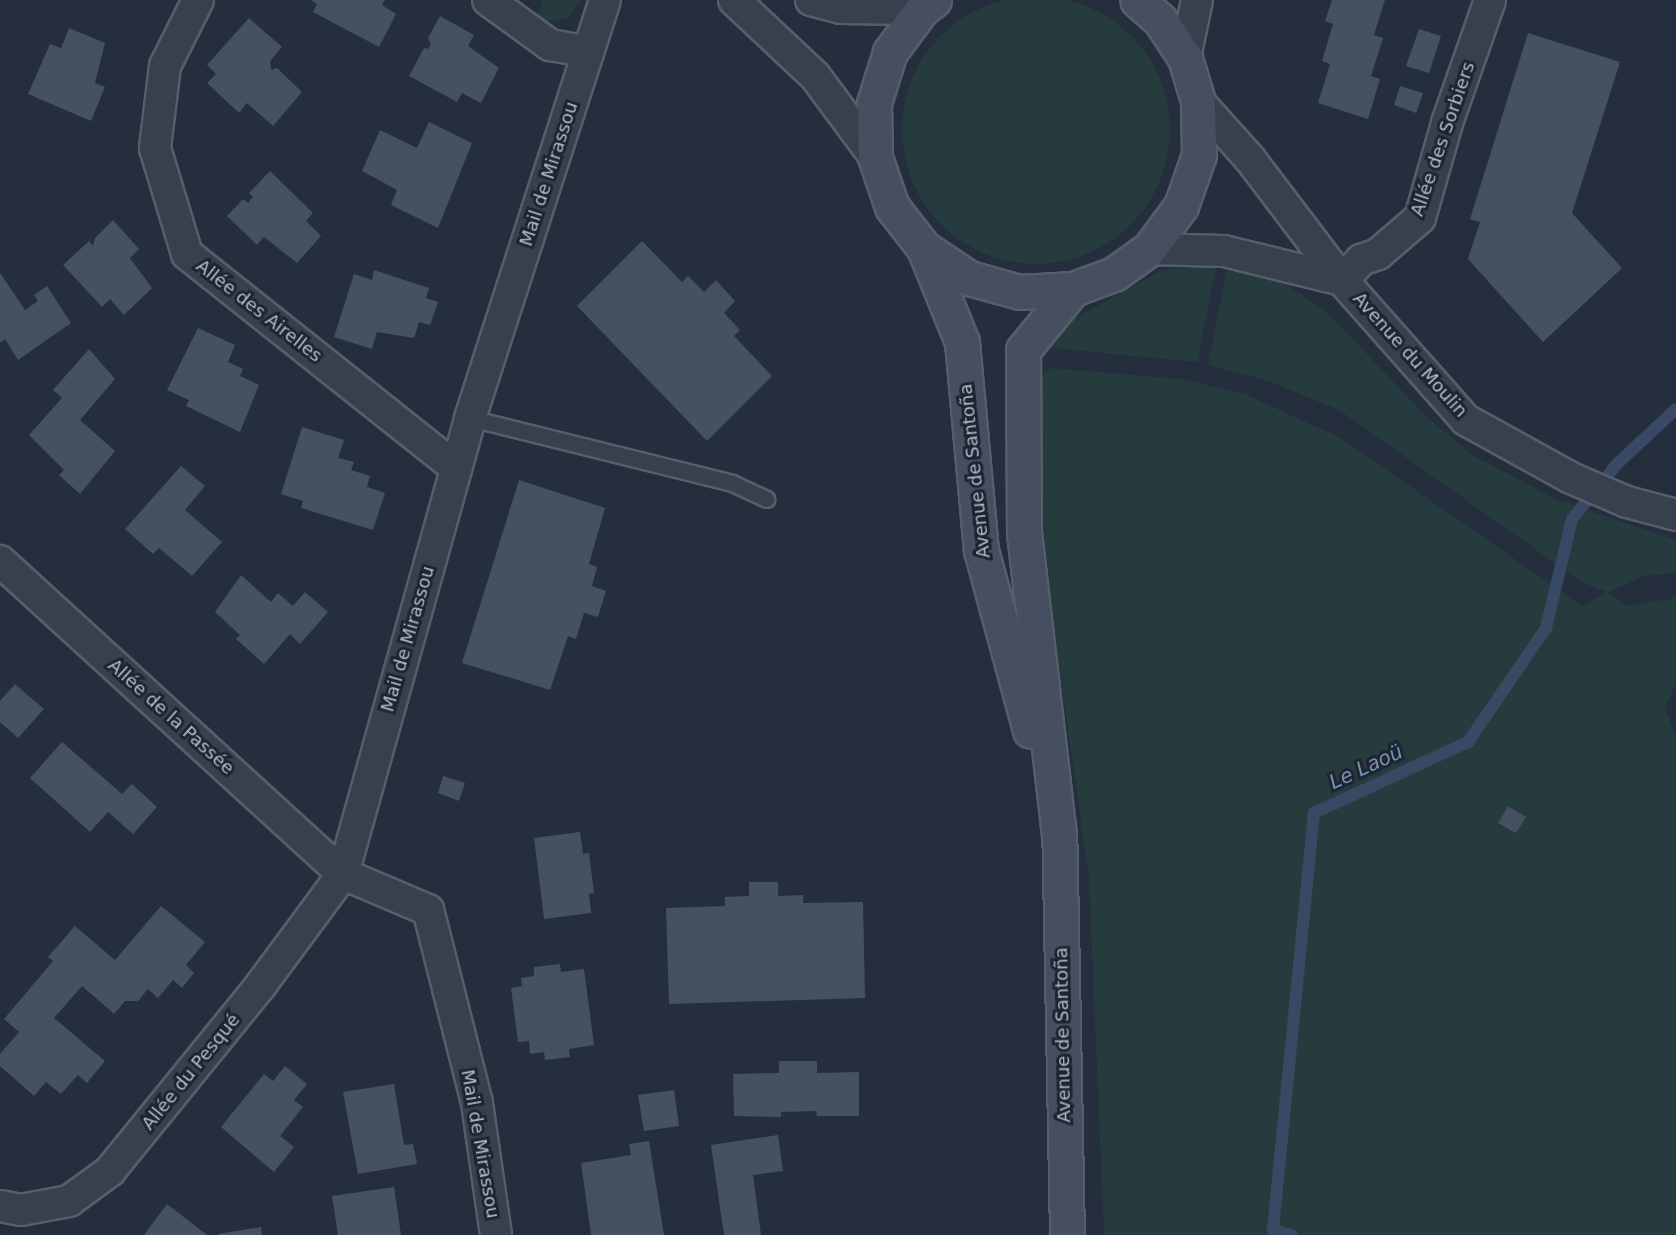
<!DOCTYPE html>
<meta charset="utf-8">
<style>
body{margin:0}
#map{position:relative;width:1676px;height:1235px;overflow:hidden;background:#242e3d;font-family:"DejaVu Sans",sans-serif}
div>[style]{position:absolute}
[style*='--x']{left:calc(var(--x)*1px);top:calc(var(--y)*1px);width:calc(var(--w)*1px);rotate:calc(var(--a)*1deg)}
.green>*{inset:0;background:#263b3e}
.round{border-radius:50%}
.stream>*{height:12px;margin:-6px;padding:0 6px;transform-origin:6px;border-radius:6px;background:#394964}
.building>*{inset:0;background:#455162}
.roads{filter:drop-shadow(2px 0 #565e6b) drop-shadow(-2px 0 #565e6b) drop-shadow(0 2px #565e6b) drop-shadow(0 -2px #565e6b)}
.service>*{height:15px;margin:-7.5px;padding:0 7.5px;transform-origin:7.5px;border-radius:7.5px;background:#38404e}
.minor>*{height:30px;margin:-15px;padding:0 15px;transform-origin:15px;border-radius:15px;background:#38404e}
.secondary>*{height:33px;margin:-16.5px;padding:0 16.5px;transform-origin:16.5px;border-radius:16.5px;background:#464f60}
span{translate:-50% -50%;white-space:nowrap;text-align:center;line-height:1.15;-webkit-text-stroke:6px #1d2532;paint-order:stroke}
.street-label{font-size:18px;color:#b4bbc9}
.water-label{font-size:20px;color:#7c90b0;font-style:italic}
</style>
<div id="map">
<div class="green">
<i class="round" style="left:902px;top:-4px;width:268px;height:268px"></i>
<i style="clip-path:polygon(542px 0,582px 0,567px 18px,544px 22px,537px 18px)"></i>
<i style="clip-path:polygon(1217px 262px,1197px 362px,1051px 348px,1075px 318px,1163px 270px)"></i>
<i style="clip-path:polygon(1228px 263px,1285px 283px,1328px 313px,1427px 417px,1474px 456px,1558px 500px,1676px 540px,1676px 573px,1644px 576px,1608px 592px,1626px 606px,1676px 598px,1676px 682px,1665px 709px,1676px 735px,1676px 1235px,1104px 1235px,1089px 879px,1030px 463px,1031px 385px,1051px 368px,1181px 379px,1245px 394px,1341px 438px,1582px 606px,1607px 592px,1583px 583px,1339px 410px,1268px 381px,1208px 365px)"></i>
</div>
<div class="stream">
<i style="--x:1292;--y:1235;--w:20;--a:-165"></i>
<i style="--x:1273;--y:1230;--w:419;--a:-84.4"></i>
<i style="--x:1314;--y:813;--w:170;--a:-24.8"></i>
<i style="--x:1468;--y:742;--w:138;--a:-55.6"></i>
<i style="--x:1546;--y:628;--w:112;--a:-76.6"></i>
<i style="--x:1572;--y:519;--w:71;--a:-50.7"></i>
<i style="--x:1617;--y:464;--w:81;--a:-43"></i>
</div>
<div class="building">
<i style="clip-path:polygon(311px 0,385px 0,382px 5px,396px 14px,379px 47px,313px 12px,317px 4px)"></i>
<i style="clip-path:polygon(1332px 0,1385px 0,1374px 35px,1383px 38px,1371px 76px,1380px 79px,1368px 119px,1318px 103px,1330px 64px,1322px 61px,1333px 24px,1325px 21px)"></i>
<i style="clip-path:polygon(440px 16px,474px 35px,468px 46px,499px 68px,481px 103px,462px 93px,457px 102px,409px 76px,424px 48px,428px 49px,431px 44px,428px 38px)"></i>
<i style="clip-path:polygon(249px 18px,282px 47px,270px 61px,271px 70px,277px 68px,302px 92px,273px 126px,247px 103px,239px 113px,207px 83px,216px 74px,207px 65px)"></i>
<i style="clip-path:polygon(69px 28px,105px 43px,95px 83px,105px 87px,91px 121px,28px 94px,50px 44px,61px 48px)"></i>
<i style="clip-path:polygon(1419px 29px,1441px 36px,1429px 73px,1406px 66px)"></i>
<i style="clip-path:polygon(1528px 33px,1620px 62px,1572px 213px,1622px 268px,1543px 342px,1468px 259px,1480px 222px,1470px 219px)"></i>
<i style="clip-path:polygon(1400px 86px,1423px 93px,1416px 113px,1394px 105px)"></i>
<i style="clip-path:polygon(429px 122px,472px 143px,438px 228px,391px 205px,397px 190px,362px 171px,380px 130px,417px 148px)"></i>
<i style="clip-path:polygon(270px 171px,313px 213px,306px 221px,321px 236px,297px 263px,264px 237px,257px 245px,227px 216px,243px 199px,248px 203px,253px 197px,249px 193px)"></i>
<i style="clip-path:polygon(113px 220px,139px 249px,130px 258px,152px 288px,124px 315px,110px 299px,102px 307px,63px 265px,89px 241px,93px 246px,95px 238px)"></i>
<i style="clip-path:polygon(642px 241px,682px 282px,688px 276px,704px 292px,716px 280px,735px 301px,724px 313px,740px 330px,734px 336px,772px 376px,707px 441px,577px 306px)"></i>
<i style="clip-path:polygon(374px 270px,429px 288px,426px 298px,438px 302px,430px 325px,419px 322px,414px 338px,377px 332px,372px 349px,334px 337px,354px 274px,372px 280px)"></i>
<i style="clip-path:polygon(0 273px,25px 310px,38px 301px,34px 295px,47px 286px,71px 323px,18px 360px,5px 339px,0 343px)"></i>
<i style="clip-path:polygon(198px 328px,235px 345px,228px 362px,243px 369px,240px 376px,259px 385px,240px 432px,186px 406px,189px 400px,167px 390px)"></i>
<i style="clip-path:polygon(89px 349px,115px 379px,80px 420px,115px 451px,80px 494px,59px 475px,64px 470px,29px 435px,62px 398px,53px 390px)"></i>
<i style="clip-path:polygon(302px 427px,344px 440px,338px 458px,354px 462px,351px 470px,370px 476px,367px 487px,385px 493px,373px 530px,301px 508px,303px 501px,281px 494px)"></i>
<i style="clip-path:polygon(181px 466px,205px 486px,185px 510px,222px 542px,192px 576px,159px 548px,153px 554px,125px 529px)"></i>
<i style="clip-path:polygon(519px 480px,605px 508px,589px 564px,597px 567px,592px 586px,606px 591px,598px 617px,584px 613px,576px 639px,568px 636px,550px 690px,462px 663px)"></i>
<i style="clip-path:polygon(241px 575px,271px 602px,278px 593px,293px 606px,305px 592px,328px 612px,300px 644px,290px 634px,264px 664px,236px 639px,240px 635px,215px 612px)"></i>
<i style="clip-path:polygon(15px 684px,44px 709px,18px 738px,0 722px,0 701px)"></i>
<i style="clip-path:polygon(62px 742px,122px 794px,132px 784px,157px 807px,133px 834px,108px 812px,90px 832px,30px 778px)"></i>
<i style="clip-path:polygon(443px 776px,465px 783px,459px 801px,438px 793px)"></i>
<i style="clip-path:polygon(1508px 806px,1526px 817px,1516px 833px,1498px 823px)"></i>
<i style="clip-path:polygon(580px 832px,583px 854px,589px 853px,594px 893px,589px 894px,591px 913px,544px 919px,534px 838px)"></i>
<i style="clip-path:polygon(749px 882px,778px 882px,778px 896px,803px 895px,803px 903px,863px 902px,865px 998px,669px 1004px,666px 908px,725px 906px,725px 897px,749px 896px)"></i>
<i style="clip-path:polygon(161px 906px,205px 942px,186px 965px,194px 973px,182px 988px,173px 980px,158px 998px,148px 989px,138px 1001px,125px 1001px,114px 1014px,82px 986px,54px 1018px,105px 1061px,87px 1083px,78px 1075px,61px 1094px,46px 1082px,34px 1096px,0 1066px,0 1054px,19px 1032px,4px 1019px,53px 961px,48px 957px,75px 926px,115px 960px)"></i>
<i style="clip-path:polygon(560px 964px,561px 972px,584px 969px,594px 1045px,569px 1049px,570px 1057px,545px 1060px,544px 1052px,530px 1054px,529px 1041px,518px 1042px,511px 988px,522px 986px,521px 978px,534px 976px,534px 967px)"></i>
<i style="clip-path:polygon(779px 1061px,817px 1061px,817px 1073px,859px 1072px,859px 1116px,817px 1116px,816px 1111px,781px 1112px,781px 1117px,734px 1116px,733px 1074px,779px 1073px)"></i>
<i style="clip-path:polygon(285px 1066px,307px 1084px,294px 1100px,303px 1107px,280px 1136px,294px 1147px,274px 1172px,221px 1127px,264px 1074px,273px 1081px)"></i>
<i style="clip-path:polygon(394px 1084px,404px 1145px,413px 1144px,417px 1164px,358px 1174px,343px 1092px)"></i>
<i style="clip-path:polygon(674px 1090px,679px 1126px,644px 1131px,638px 1095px)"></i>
<i style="clip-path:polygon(778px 1135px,783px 1171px,753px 1175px,761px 1235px,724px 1235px,711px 1145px)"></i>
<i style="clip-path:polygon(649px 1141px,664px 1235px,591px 1235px,581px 1163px,631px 1155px,629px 1144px)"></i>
<i style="clip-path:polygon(394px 1187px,401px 1235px,338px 1235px,332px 1196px)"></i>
<i style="clip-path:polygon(167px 1204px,207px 1235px,144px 1235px)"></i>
<i style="clip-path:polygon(261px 1227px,262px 1235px,218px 1235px,218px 1234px)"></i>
</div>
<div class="roads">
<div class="service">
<i style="--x:470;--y:418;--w:270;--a:13.9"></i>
<i style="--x:732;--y:483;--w:38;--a:25"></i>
</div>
<div class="minor">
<i style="--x:198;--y:0;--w:74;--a:116.6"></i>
<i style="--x:165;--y:66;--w:83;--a:97"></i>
<i style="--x:155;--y:148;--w:111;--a:73.2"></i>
<i style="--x:187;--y:254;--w:344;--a:38.5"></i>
<i style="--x:488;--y:0;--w:77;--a:36"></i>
<i style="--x:550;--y:45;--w:39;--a:10"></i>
<i style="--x:734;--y:0;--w:111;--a:43.2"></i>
<i style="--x:815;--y:76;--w:101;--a:53.5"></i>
<i style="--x:811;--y:0;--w:31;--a:15"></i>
<i style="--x:841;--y:8;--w:81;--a:0.7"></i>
<i style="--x:1185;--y:58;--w:59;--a:-78.3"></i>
<i style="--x:1198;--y:101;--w:78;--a:48.1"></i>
<i style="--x:1250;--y:159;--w:152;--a:52.8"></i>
<i style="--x:1342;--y:280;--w:187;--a:48.5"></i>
<i style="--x:1466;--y:420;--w:120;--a:28.9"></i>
<i style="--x:1571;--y:478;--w:61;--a:23.2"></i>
<i style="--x:1627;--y:502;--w:51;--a:14.9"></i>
<i style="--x:1149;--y:249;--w:75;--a:1.5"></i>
<i style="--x:1224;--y:251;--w:122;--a:13.8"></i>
<i style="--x:1342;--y:280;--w:28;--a:-46"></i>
<i style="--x:1361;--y:260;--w:18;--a:-19"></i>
<i style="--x:1378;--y:254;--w:55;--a:-40.6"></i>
<i style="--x:1420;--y:218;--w:99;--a:-74.1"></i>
<i style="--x:1447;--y:123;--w:130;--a:-70.7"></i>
<i style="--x:0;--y:561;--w:464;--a:42.4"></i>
<i style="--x:343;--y:874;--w:138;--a:126.5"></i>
<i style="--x:261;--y:985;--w:240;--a:129.1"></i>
<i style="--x:110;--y:1171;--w:51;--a:143.8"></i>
<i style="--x:69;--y:1201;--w:49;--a:169.4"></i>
<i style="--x:21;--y:1210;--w:21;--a:-169"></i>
<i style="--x:496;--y:1235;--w:133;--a:-98.2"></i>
<i style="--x:477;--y:1103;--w:199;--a:-104.2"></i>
<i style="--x:428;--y:910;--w:92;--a:-157"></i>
<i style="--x:343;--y:874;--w:473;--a:-74.4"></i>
<i style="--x:470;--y:418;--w:439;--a:-72.1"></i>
</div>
<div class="secondary">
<i style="--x:934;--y:0;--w:15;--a:143"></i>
<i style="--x:922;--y:9;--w:54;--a:126.7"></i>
<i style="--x:890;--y:52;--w:53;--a:107.4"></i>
<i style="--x:874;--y:103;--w:54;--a:88.9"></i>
<i style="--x:875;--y:157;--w:53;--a:71.2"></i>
<i style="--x:892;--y:207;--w:52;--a:52"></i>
<i style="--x:924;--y:248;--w:54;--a:33.7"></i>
<i style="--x:969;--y:278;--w:53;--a:15.4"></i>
<i style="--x:1020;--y:292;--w:53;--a:-3.2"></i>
<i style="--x:1073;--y:289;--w:44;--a:-20.1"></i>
<i style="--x:1114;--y:274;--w:43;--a:-35.5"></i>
<i style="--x:1149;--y:249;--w:54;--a:-53.3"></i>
<i style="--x:1181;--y:206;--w:54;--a:-70.6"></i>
<i style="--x:1199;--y:155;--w:54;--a:-91.1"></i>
<i style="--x:1198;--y:101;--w:45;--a:-106.8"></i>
<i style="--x:1185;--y:58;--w:45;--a:-123.3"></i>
<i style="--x:1160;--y:20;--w:30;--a:-139"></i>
<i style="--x:924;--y:248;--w:101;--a:68"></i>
<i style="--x:962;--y:342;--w:209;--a:84.8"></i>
<i style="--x:981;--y:550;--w:187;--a:74.8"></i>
<i style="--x:1067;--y:1235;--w:400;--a:-91.1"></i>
<i style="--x:1059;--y:835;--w:303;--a:-96.6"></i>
<i style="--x:1024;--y:534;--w:184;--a:-90.3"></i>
<i style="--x:1023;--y:350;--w:79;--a:-50.7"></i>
</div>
</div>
<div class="street-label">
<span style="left:1443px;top:139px;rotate:-71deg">Allée des Sorbiers</span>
<span style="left:549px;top:174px;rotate:-72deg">Mail de Mirassou</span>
<span style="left:259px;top:311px;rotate:38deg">Allée des Airelles</span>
<span style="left:1410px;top:355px;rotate:48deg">Avenue du Moulin</span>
<span style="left:975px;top:471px;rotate:-96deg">Avenue de Santoña</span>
<span style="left:408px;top:639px;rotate:-74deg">Mail de Mirassou</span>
<span style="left:171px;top:717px;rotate:42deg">Allée de la Passée</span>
<span style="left:1063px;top:1035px;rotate:-91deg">Avenue de Santoña</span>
<span style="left:191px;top:1072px;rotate:-51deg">Allée du Pesqué</span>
<span style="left:480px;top:1144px;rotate:80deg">Mail de Mirassou</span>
</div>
<div class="water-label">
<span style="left:1366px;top:767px;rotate:-25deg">Le Laoü</span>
</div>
</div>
